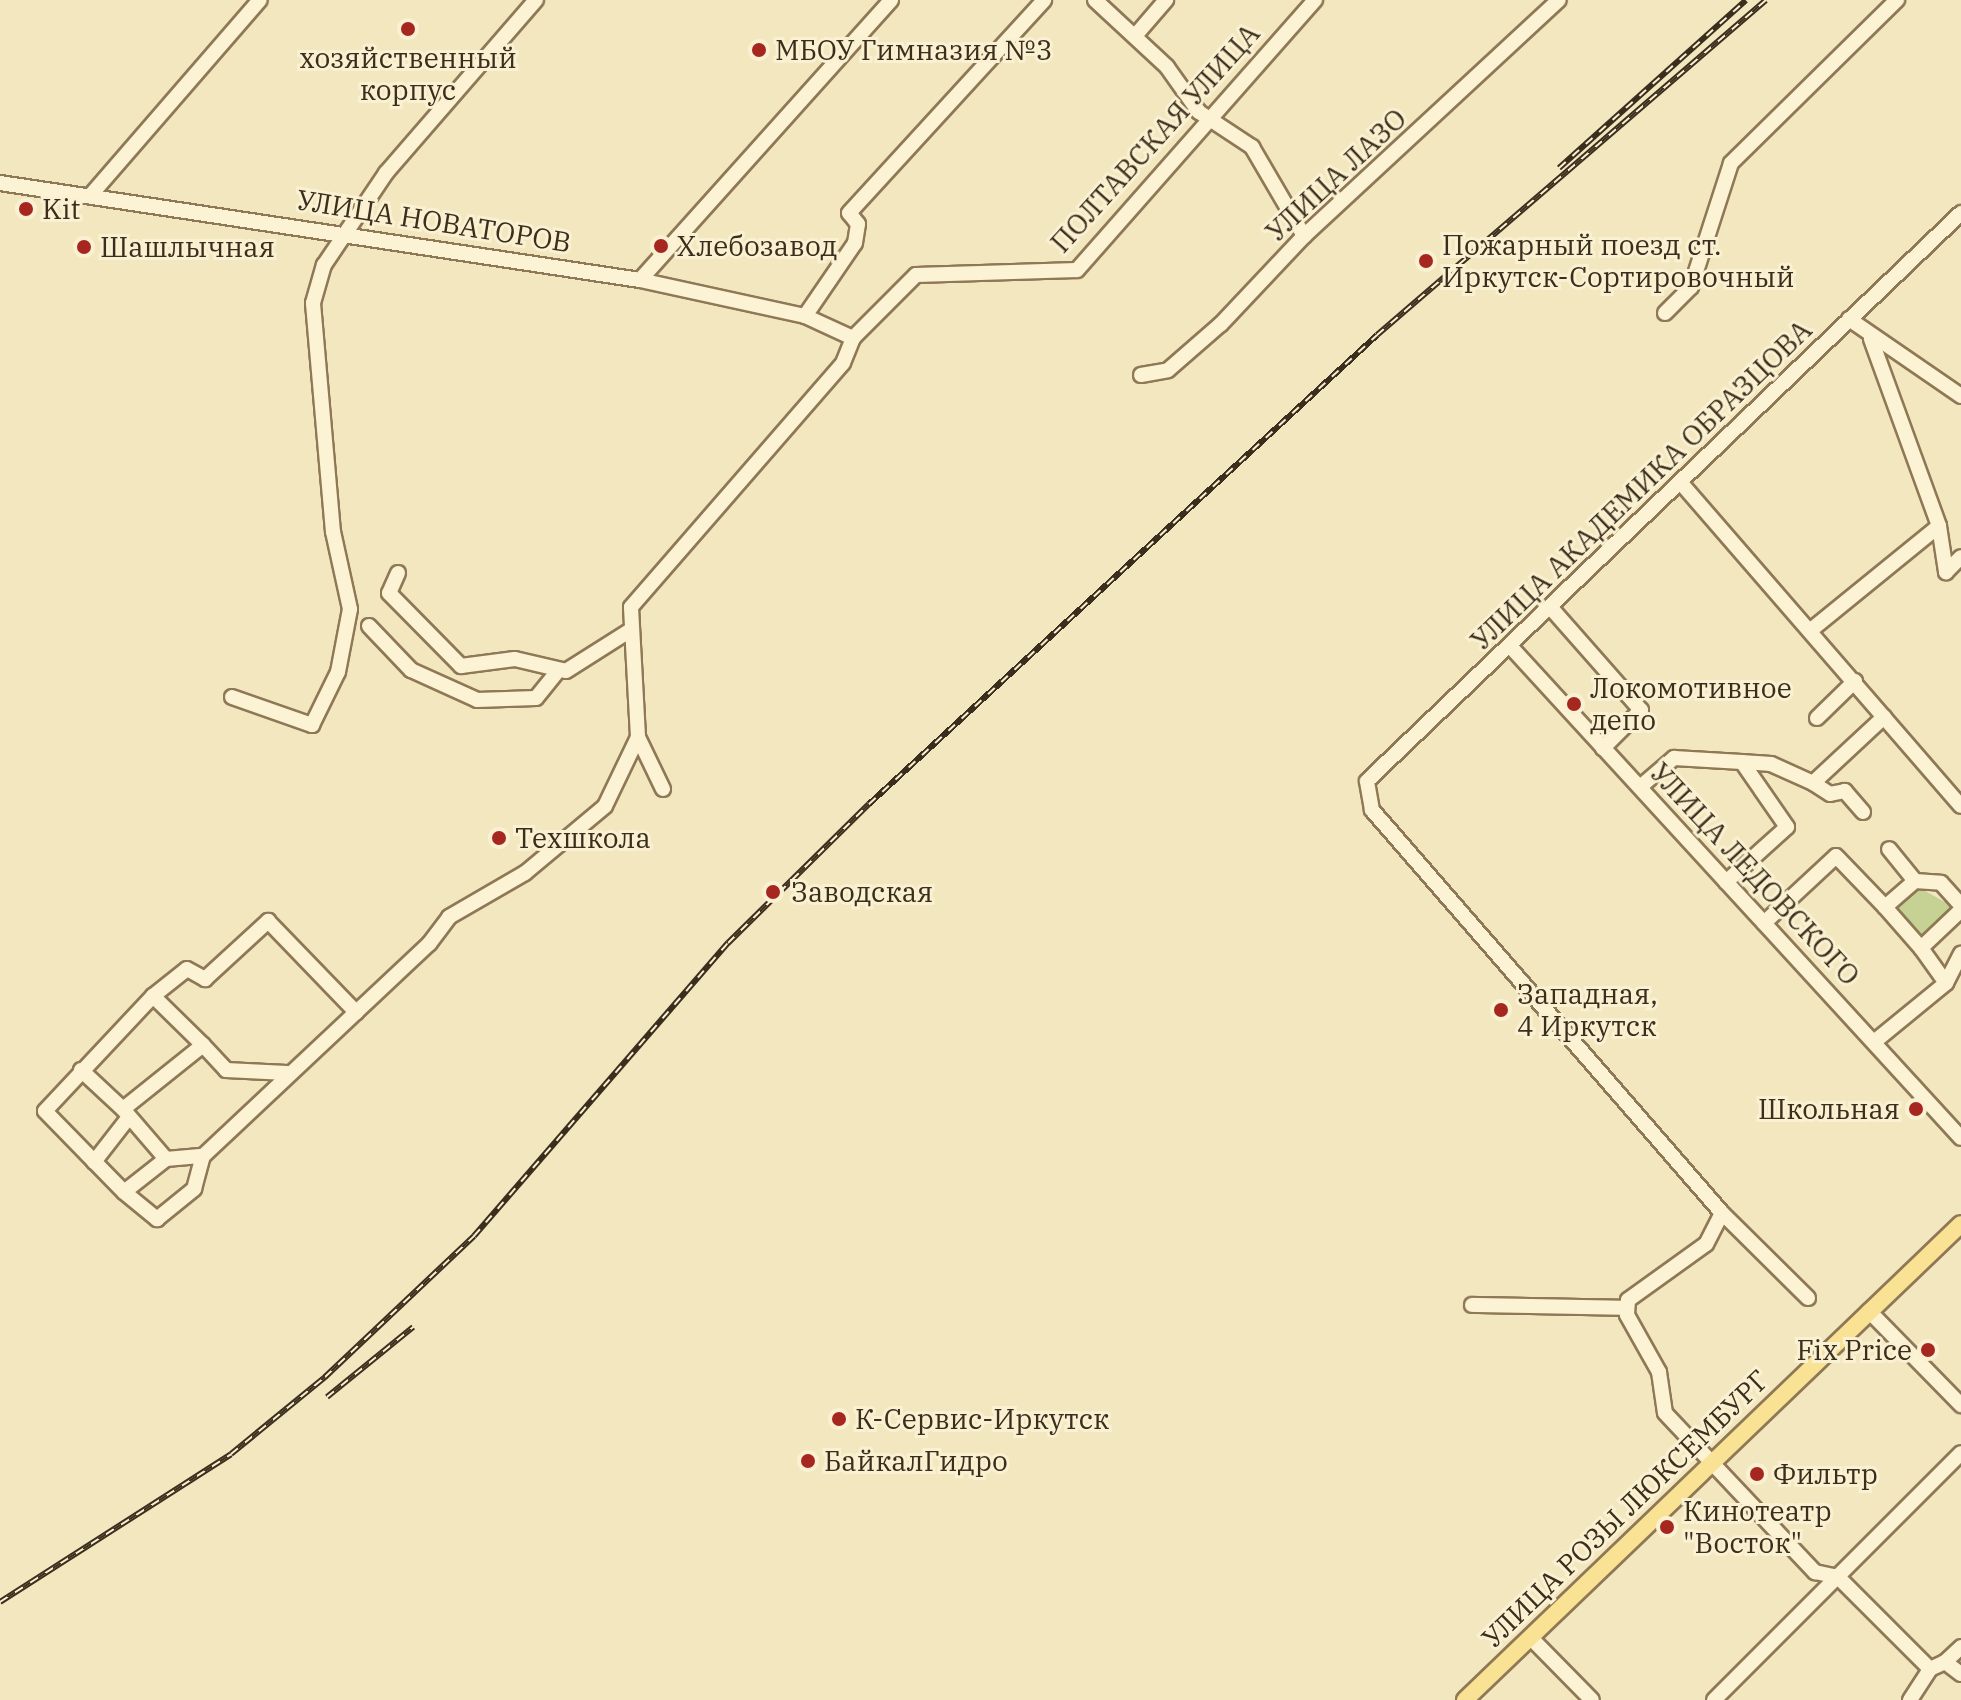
<!DOCTYPE html>
<meta charset="utf-8">
<style>
body{margin:0}
#map{position:relative;width:1961px;height:1700px;overflow:hidden;background:#f3e7c0;font-family:"IBM Plex Serif",serif}
div>[style]{position:absolute}
[style*='--x']{left:calc(var(--x)*1px);top:calc(var(--y)*1px);width:calc(var(--w)*1px);rotate:calc(var(--a)*1deg)}
.green>*{inset:0;background:#c6d293}
.roads{filter:drop-shadow(2px 0 #8f7856) drop-shadow(-2px 0 #8f7856) drop-shadow(0 2px #8f7856) drop-shadow(0 -2px #8f7856)}
.minor>*{height:14px;margin:-7px;padding:0 7px;transform-origin:7px;border-radius:7px;background:#fcf3d5}
.major>*{height:16px;margin:-8px;padding:0 8px;transform-origin:8px;border-radius:8px;background:#fae294}
.rail>*{height:6px;margin-top:-3px;transform-origin:0;background:repeating-linear-gradient(90deg,#f9f1d1 0 9px,#3c2e1c 0 18px);box-sizing:border-box;border-block:2px solid #3c2e1c}
.dots>*{width:22px;height:22px;translate:-50% -50%;box-sizing:border-box;border:4px solid #f9f1d1;border-radius:50%}
span{translate:-50% -50%;white-space:nowrap;text-align:center;line-height:1.15;-webkit-text-stroke:6px #f9f1d1;paint-order:stroke}
.poi-label{font-size:28px;color:#3c2e1c}
.left{translate:0 -50%;text-align:left}
.right{translate:-100% -50%;text-align:right}
.street-label{font-size:28px;color:#3c2e1c}
</style>
<div id="map">
<div class="green">
<i style="clip-path:polygon(1915px 885px,1955px 908px,1920px 939px,1892px 907px)"></i>
</div>
<div class="roads">
<div class="minor">
<i style="--x:1095;--y:0;--w:98;--a:42.9"></i>
<i style="--x:1167;--y:67;--w:55;--a:54.6"></i>
<i style="--x:1199;--y:112;--w:64;--a:33.4"></i>
<i style="--x:1252;--y:147;--w:103;--a:59.7"></i>
<i style="--x:1135;--y:36;--w:48;--a:-49.3"></i>
<i style="--x:0;--y:183;--w:647;--a:8.62"></i>
<i style="--x:640;--y:280;--w:169;--a:12.3"></i>
<i style="--x:805;--y:316;--w:53;--a:24.6"></i>
<i style="--x:90;--y:196;--w:259;--a:-49.1"></i>
<i style="--x:640;--y:280;--w:376;--a:-48.1"></i>
<i style="--x:1665;--y:313;--w:37;--a:-45"></i>
<i style="--x:1691;--y:287;--w:130;--a:-72.1"></i>
<i style="--x:1731;--y:163;--w:233;--a:-44.5"></i>
<i style="--x:805;--y:316;--w:88;--a:-55.6"></i>
<i style="--x:855;--y:243;--w:19;--a:-81"></i>
<i style="--x:858;--y:224;--w:14;--a:-129"></i>
<i style="--x:849;--y:213;--w:289;--a:-47.5"></i>
<i style="--x:1849;--y:319;--w:136;--a:34.5"></i>
<i style="--x:853;--y:338;--w:89;--a:-45"></i>
<i style="--x:916;--y:275;--w:161;--a:-1.8"></i>
<i style="--x:1077;--y:270;--w:360;--a:-48.6"></i>
<i style="--x:1871;--y:339;--w:199;--a:70"></i>
<i style="--x:1939;--y:526;--w:47;--a:81.3"></i>
<i style="--x:1946;--y:572;--w:21;--a:-45"></i>
<i style="--x:1141;--y:375;--w:27;--a:-10"></i>
<i style="--x:1168;--y:370;--w:70;--a:-41"></i>
<i style="--x:1221;--y:324;--w:121;--a:-46.7"></i>
<i style="--x:1304;--y:236;--w:347;--a:-42.8"></i>
<i style="--x:1681;--y:483;--w:427;--a:49.1"></i>
<i style="--x:398;--y:573;--w:22;--a:114"></i>
<i style="--x:389;--y:593;--w:103;--a:45.4"></i>
<i style="--x:461;--y:666;--w:54;--a:-7.4"></i>
<i style="--x:515;--y:659;--w:52;--a:13.2"></i>
<i style="--x:566;--y:671;--w:75;--a:-32.4"></i>
<i style="--x:1551;--y:608;--w:136;--a:48.6"></i>
<i style="--x:1641;--y:710;--w:54;--a:135"></i>
<i style="--x:369;--y:626;--w:61;--a:46.3"></i>
<i style="--x:411;--y:670;--w:72;--a:24.4"></i>
<i style="--x:477;--y:700;--w:59;--a:-1.9"></i>
<i style="--x:536;--y:698;--w:33;--a:-51"></i>
<i style="--x:1811;--y:630;--w:165;--a:-39.1"></i>
<i style="--x:1510;--y:646;--w:667;--a:47.49"></i>
<i style="--x:232;--y:697;--w:85;--a:19.3"></i>
<i style="--x:312;--y:725;--w:59;--a:-63.9"></i>
<i style="--x:338;--y:672;--w:64;--a:-79.2"></i>
<i style="--x:350;--y:609;--w:79;--a:-102.4"></i>
<i style="--x:333;--y:532;--w:230;--a:-95"></i>
<i style="--x:313;--y:303;--w:40;--a:-74"></i>
<i style="--x:324;--y:265;--w:111;--a:-56"></i>
<i style="--x:386;--y:173;--w:229;--a:-49.1"></i>
<i style="--x:1817;--y:718;--w:53;--a:-44.2"></i>
<i style="--x:1640;--y:787;--w:45;--a:-40.5"></i>
<i style="--x:1674;--y:758;--w:68;--a:3.4"></i>
<i style="--x:663;--y:789;--w:58;--a:-115.7"></i>
<i style="--x:638;--y:737;--w:130;--a:-93.1"></i>
<i style="--x:631;--y:607;--w:323;--a:-49"></i>
<i style="--x:843;--y:363;--w:27;--a:-68"></i>
<i style="--x:1863;--y:812;--w:28;--a:-131"></i>
<i style="--x:1845;--y:791;--w:15;--a:169"></i>
<i style="--x:1830;--y:794;--w:20;--a:-147"></i>
<i style="--x:1813;--y:783;--w:97;--a:-42.9"></i>
<i style="--x:1915;--y:881;--w:26;--a:4"></i>
<i style="--x:1941;--y:883;--w:30;--a:48"></i>
<i style="--x:1726;--y:882;--w:82;--a:-42"></i>
<i style="--x:1787;--y:827;--w:79;--a:-124.7"></i>
<i style="--x:1742;--y:762;--w:29;--a:4"></i>
<i style="--x:1771;--y:764;--w:46;--a:24.3"></i>
<i style="--x:1885;--y:907;--w:55;--a:48.7"></i>
<i style="--x:1921;--y:948;--w:55;--a:-43.5"></i>
<i style="--x:1764;--y:923;--w:98;--a:-42.9"></i>
<i style="--x:1836;--y:856;--w:71;--a:46.1"></i>
<i style="--x:1885;--y:907;--w:40;--a:-41"></i>
<i style="--x:1915;--y:881;--w:41;--a:-129.1"></i>
<i style="--x:1921;--y:948;--w:43;--a:54.5"></i>
<i style="--x:1946;--y:983;--w:33;--a:-63"></i>
<i style="--x:153;--y:996;--w:43;--a:-38.5"></i>
<i style="--x:187;--y:969;--w:21;--a:29"></i>
<i style="--x:205;--y:979;--w:86;--a:-42.6"></i>
<i style="--x:268;--y:921;--w:127;--a:46"></i>
<i style="--x:1874;--y:1042;--w:93;--a:-39.3"></i>
<i style="--x:203;--y:1045;--w:34;--a:47"></i>
<i style="--x:226;--y:1070;--w:61;--a:2.8"></i>
<i style="--x:81;--y:1070;--w:57;--a:42.9"></i>
<i style="--x:166;--y:1159;--w:53;--a:141.8"></i>
<i style="--x:124;--y:1192;--w:43;--a:39.3"></i>
<i style="--x:157;--y:1219;--w:48;--a:-39"></i>
<i style="--x:194;--y:1189;--w:34;--a:-75"></i>
<i style="--x:94;--y:1162;--w:57;--a:-52.1"></i>
<i style="--x:124;--y:1192;--w:113;--a:-134.3"></i>
<i style="--x:45;--y:1111;--w:158;--a:-46.8"></i>
<i style="--x:153;--y:996;--w:70;--a:44.4"></i>
<i style="--x:203;--y:1045;--w:102;--a:141.3"></i>
<i style="--x:123;--y:1109;--w:66;--a:49.3"></i>
<i style="--x:166;--y:1159;--w:37;--a:-5"></i>
<i style="--x:203;--y:1156;--w:310;--a:-43.2"></i>
<i style="--x:429;--y:944;--w:34;--a:-53"></i>
<i style="--x:449;--y:917;--w:88;--a:-30.1"></i>
<i style="--x:525;--y:873;--w:104;--a:-39.9"></i>
<i style="--x:605;--y:806;--w:76;--a:-64.4"></i>
<i style="--x:1722;--y:1213;--w:35;--a:117"></i>
<i style="--x:1706;--y:1244;--w:96;--a:144.3"></i>
<i style="--x:1628;--y:1300;--w:15;--a:94"></i>
<i style="--x:1627;--y:1315;--w:65;--a:60.7"></i>
<i style="--x:1659;--y:1372;--w:41;--a:81.7"></i>
<i style="--x:1665;--y:1413;--w:219;--a:46.7"></i>
<i style="--x:1815;--y:1572;--w:24;--a:12"></i>
<i style="--x:1838;--y:1577;--w:130;--a:45"></i>
<i style="--x:1930;--y:1669;--w:17;--a:-25"></i>
<i style="--x:1945;--y:1662;--w:20;--a:37"></i>
<i style="--x:1808;--y:1298;--w:121;--a:-135.3"></i>
<i style="--x:1722;--y:1213;--w:534;--a:-130.97"></i>
<i style="--x:1372;--y:810;--w:29;--a:-100"></i>
<i style="--x:1367;--y:781;--w:822;--a:-43.72"></i>
<i style="--x:1472;--y:1305;--w:155;--a:1.1"></i>
<i style="--x:1869;--y:1311;--w:132;--a:45.6"></i>
<i style="--x:1530;--y:1637;--w:88;--a:45.5"></i>
<i style="--x:1945;--y:1662;--w:22;--a:-43"></i>
<i style="--x:1714;--y:1700;--w:349;--a:-45"></i>
<i style="--x:1910;--y:1700;--w:37;--a:-57"></i>
</div>
<div class="major">
<i style="--x:1465;--y:1700;--w:687;--a:-43.82"></i>
</div>
</div>
<div class="rail">
<i style="--x:1559;--y:168;--w:251;--a:-41.9"></i>
<i style="--x:327;--y:1397;--w:111;--a:-39.1"></i>
<i style="--x:0;--y:1602;--w:274;--a:-32.6"></i>
<i style="--x:231;--y:1454;--w:122;--a:-39.3"></i>
<i style="--x:325;--y:1377;--w:205;--a:-43.4"></i>
<i style="--x:474;--y:1236;--w:388;--a:-49.1"></i>
<i style="--x:728;--y:943;--w:198;--a:-44.6"></i>
<i style="--x:869;--y:804;--w:691;--a:-42.71"></i>
<i style="--x:1377;--y:335;--w:513;--a:-40.73"></i>
</div>
<div class="dots">
<i style="left:408px;top:29px;background:#a5271f"></i>
<i style="left:759px;top:50px;background:#a5271f"></i>
<i style="left:26px;top:209px;background:#a5271f"></i>
<i style="left:661px;top:246px;background:#a5271f"></i>
<i style="left:84px;top:247px;background:#a5271f"></i>
<i style="left:1426px;top:261px;background:#a5271f"></i>
<i style="left:1574px;top:704px;background:#a5271f"></i>
<i style="left:499px;top:838px;background:#a5271f"></i>
<i style="left:773px;top:892px;background:#a5271f"></i>
<i style="left:1501px;top:1010px;background:#a5271f"></i>
<i style="left:1916px;top:1109px;background:#a5271f"></i>
<i style="left:1928px;top:1350px;background:#a5271f"></i>
<i style="left:839px;top:1419px;background:#a5271f"></i>
<i style="left:808px;top:1461px;background:#a5271f"></i>
<i style="left:1757px;top:1474px;background:#a5271f"></i>
<i style="left:1667px;top:1527px;background:#a5271f"></i>
</div>
<div class="poi-label">
<span class="left" style="left:775px;top:50px">МБОУ Гимназия №3</span>
<span style="left:408px;top:74px">хозяйственный<br>корпус</span>
<span class="left" style="left:42px;top:209px">Kit</span>
<span class="left" style="left:1442px;top:261px">Пожарный поезд ст.<br>Иркутск-Сортировочный</span>
<span class="left" style="left:677px;top:246px">Хлебозавод</span>
<span class="left" style="left:100px;top:247px">Шашлычная</span>
<span class="left" style="left:1590px;top:704px">Локомотивное<br>депо</span>
<span class="left" style="left:515px;top:838px">Техшкола</span>
<span class="left" style="left:791px;top:892px">Заводская</span>
<span class="left" style="left:1517px;top:1010px">Западная,<br>4 Иркутск</span>
<span class="right" style="left:1900px;top:1109px">Школьная</span>
<span class="right" style="left:1912px;top:1350px">Fix Price</span>
<span class="left" style="left:855px;top:1419px">К-Сервис-Иркутск</span>
<span class="left" style="left:824px;top:1461px">БайкалГидро</span>
<span class="left" style="left:1773px;top:1474px">Фильтр</span>
<span class="left" style="left:1683px;top:1527px">Кинотеатр<br>"Восток"</span>
</div>
<div class="street-label">
<span style="left:1155px;top:138px;rotate:-48deg">ПОЛТАВСКАЯ УЛИЦА</span>
<span style="left:1336px;top:175px;rotate:-43deg">УЛИЦА ЛАЗО</span>
<span style="left:434px;top:221px;rotate:9deg">УЛИЦА НОВАТОРОВ</span>
<span style="left:1641px;top:485px;rotate:-44deg">УЛИЦА АКАДЕМИКА ОБРАЗЦОВА</span>
<span style="left:1755px;top:874px;rotate:47deg">УЛИЦА ЛЕДОВСКОГО</span>
<span style="left:1625px;top:1509px;rotate:-44deg">УЛИЦА РОЗЫ ЛЮКСЕМБУРГ</span>
</div>
</div>
